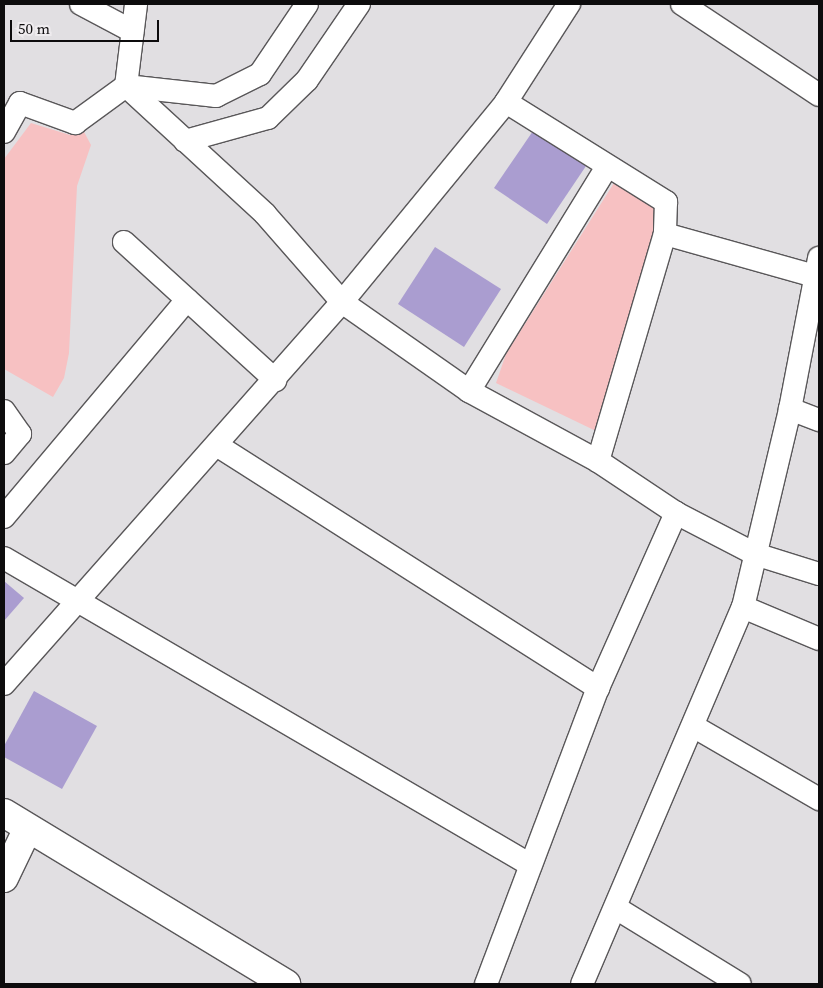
<!DOCTYPE html>
<style>
body{margin:0}
#map{position:relative;width:823px;height:988px;overflow:hidden;background:#e1dfe2;font-family:"Source Serif 4",serif}
div>[style]{position:absolute}
[style*='--x']{left:calc(var(--x)*1px);top:calc(var(--y)*1px);width:calc(var(--w)*1px);rotate:calc(var(--a)*1deg)}
.green>*{inset:0;background:#f7c1c2}
.building>*{inset:0;background:#aa9dd0}
.roads{filter:drop-shadow(1px 0 #595759) drop-shadow(-1px 0 #595759) drop-shadow(0 1px #595759) drop-shadow(0 -1px #595759)}
.minor>*{height:22px;margin:-11px;padding:0 11px;transform-origin:11px;border-radius:11px;background:#fff}
.tertiary>*{height:28px;margin:-14px;padding:0 14px;transform-origin:14px;border-radius:14px;background:#fff}
span{translate:-50% -50%;white-space:nowrap;text-align:center;line-height:1.15;-webkit-text-stroke:4.5px #efecef;paint-order:stroke}
.frame{position:absolute;inset:0;border:5px solid #0d0c0d;pointer-events:none}
.scale{position:absolute;left:10px;top:20px;width:149px;height:22px;box-sizing:border-box;border:2px solid #0d0c0d;border-top:0;padding-left:6px;font-size:15px;line-height:18px;white-space:nowrap;color:#0d0c0d;-webkit-text-stroke:4px #efecef;paint-order:stroke}
</style>
<div id="map">
<div class="green">
<i style="clip-path:polygon(31px 123px,70px 135px,83px 130px,91px 145px,77px 186px,69px 353px,64px 378px,53px 397px,4px 369px,4px 159px)"></i>
<i style="clip-path:polygon(614px 183px,665px 210px,596px 431px,496px 383px,506px 354px)"></i>
</div>
<div class="building">
<i style="clip-path:polygon(533px 131px,586px 166px,547px 224px,494px 188px)"></i>
<i style="clip-path:polygon(435px 247px,501px 289px,464px 347px,398px 304px)"></i>
<i style="clip-path:polygon(4px 581px,24px 598px,4px 621px)"></i>
<i style="clip-path:polygon(34px 691px,97px 726px,62px 789px,4px 757px,4px 746px)"></i>
</div>
<div class="roads">
<div class="minor">
<i style="--x:81;--y:4;--w:58;--a:27.9"></i>
<i style="--x:682;--y:4;--w:164;--a:33.6"></i>
<i style="--x:126;--y:86;--w:189;--a:42.6"></i>
<i style="--x:265;--y:214;--w:117;--a:48.8"></i>
<i style="--x:342;--y:302;--w:155;--a:35"></i>
<i style="--x:469;--y:391;--w:147;--a:28.5"></i>
<i style="--x:598;--y:461;--w:94;--a:33.7"></i>
<i style="--x:676;--y:513;--w:89;--a:27.4"></i>
<i style="--x:755;--y:554;--w:67;--a:17.4"></i>
<i style="--x:126;--y:86;--w:91;--a:6.3"></i>
<i style="--x:216;--y:96;--w:49;--a:-26.6"></i>
<i style="--x:260;--y:74;--w:84;--a:-56.1"></i>
<i style="--x:506;--y:102;--w:189;--a:32"></i>
<i style="--x:666;--y:202;--w:32;--a:92"></i>
<i style="--x:665;--y:234;--w:155;--a:15.7"></i>
<i style="--x:4;--y:132;--w:33;--a:-61"></i>
<i style="--x:20;--y:103;--w:59;--a:20"></i>
<i style="--x:75;--y:123;--w:63;--a:-36"></i>
<i style="--x:126;--y:86;--w:83;--a:-83"></i>
<i style="--x:185;--y:141;--w:86;--a:-15.5"></i>
<i style="--x:268;--y:118;--w:54;--a:-44.3"></i>
<i style="--x:307;--y:80;--w:92;--a:-55.6"></i>
<i style="--x:124;--y:242;--w:205;--a:42.4"></i>
<i style="--x:469;--y:391;--w:263;--a:-58.4"></i>
<i style="--x:790;--y:409;--w:31;--a:21"></i>
<i style="--x:4;--y:411;--w:28;--a:55"></i>
<i style="--x:20;--y:434;--w:25;--a:130"></i>
<i style="--x:218;--y:446;--w:451;--a:32.5"></i>
<i style="--x:598;--y:461;--w:237;--a:-73.6"></i>
<i style="--x:4;--y:517;--w:284;--a:-49.9"></i>
<i style="--x:4;--y:558;--w:608;--a:30.24"></i>
<i style="--x:743;--y:607;--w:82;--a:22.8"></i>
<i style="--x:4;--y:684;--w:510;--a:-48.5"></i>
<i style="--x:342;--y:302;--w:259;--a:-50.6"></i>
<i style="--x:506;--y:102;--w:117;--a:-57.3"></i>
<i style="--x:693;--y:726;--w:146;--a:30.1"></i>
<i style="--x:616;--y:908;--w:145;--a:31.5"></i>
<i style="--x:486;--y:984;--w:316;--a:-69.3"></i>
<i style="--x:598;--y:688;--w:192;--a:-66"></i>
<i style="--x:582;--y:984;--w:410;--a:-66.9"></i>
<i style="--x:743;--y:607;--w:204;--a:-76.6"></i>
<i style="--x:790;--y:409;--w:154;--a:-79.1"></i>
</div>
<div class="tertiary">
<i style="--x:4;--y:813;--w:330;--a:31.2"></i>
<i style="--x:4;--y:878;--w:53;--a:-64.4"></i>
</div>
</div>
<div class="frame"></div>
<div class="scale">50 m</div>
</div>
